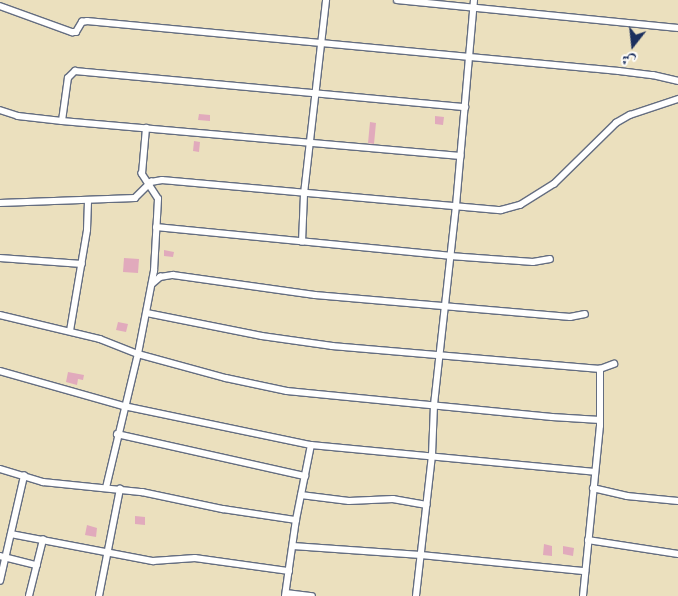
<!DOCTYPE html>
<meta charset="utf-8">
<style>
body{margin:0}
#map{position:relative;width:678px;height:596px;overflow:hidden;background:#ebe0be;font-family:Alegreya,Amiri,serif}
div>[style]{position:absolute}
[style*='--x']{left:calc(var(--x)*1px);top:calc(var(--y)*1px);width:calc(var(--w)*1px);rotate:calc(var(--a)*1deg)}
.building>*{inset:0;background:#e1aabc}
.roads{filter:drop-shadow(1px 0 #646d80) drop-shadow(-1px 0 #646d80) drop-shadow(0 1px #646d80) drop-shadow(0 -1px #646d80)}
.street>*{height:5.5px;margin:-2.75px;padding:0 2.75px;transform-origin:2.75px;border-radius:2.75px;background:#fff}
span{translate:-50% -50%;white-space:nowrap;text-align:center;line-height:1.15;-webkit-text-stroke:5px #fdfcf7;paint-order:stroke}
.north{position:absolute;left:608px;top:20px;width:50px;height:50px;-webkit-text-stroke:4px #fdfcf7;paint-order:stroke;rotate:196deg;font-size:14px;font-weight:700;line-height:20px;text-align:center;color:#1b2f5e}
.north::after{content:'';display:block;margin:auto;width:18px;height:22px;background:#1b2f5e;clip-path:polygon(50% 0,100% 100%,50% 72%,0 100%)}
</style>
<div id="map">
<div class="building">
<i style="clip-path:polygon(199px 114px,210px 115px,210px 121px,198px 120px)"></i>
<i style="clip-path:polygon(435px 116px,444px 117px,443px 125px,435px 124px)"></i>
<i style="clip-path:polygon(370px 122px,376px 123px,374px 144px,368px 143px)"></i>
<i style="clip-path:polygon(194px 141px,200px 142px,199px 152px,193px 151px)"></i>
<i style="clip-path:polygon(164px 250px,174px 252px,173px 257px,164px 256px)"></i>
<i style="clip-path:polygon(124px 258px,139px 259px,138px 273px,123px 272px)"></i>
<i style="clip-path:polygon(118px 322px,128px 324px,126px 332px,116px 330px)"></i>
<i style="clip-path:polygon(68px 372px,84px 375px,83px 380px,78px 379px,77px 385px,66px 382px)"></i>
<i style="clip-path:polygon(135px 516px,145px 517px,145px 525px,135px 524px)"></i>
<i style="clip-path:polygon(87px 525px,97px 528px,96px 537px,85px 535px)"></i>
<i style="clip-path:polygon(544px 544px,552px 546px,552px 556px,543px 555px)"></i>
<i style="clip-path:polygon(563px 546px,574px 548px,573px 556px,563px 554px)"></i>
</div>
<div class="roads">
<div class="street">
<i style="--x:397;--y:0;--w:282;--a:5.7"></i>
<i style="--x:0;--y:6;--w:77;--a:19.9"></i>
<i style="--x:72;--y:32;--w:4;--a:0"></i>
<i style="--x:76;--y:32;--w:12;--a:-59"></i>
<i style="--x:82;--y:22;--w:5;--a:-11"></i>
<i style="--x:87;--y:21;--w:534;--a:5.37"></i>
<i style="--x:619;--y:71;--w:34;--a:7"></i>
<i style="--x:653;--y:75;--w:26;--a:13"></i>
<i style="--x:0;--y:110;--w:19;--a:18"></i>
<i style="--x:18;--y:116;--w:44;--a:6.5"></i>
<i style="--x:62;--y:121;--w:400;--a:5"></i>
<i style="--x:62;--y:121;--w:43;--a:-82.1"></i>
<i style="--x:68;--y:78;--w:10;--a:-45"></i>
<i style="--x:75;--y:71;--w:392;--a:5.3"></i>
<i style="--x:0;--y:203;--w:135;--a:-2.1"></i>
<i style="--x:135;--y:198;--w:23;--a:-45"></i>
<i style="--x:151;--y:182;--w:11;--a:-10"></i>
<i style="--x:162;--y:180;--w:340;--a:5.1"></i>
<i style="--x:501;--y:210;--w:20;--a:-15"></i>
<i style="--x:520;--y:205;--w:40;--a:-32"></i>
<i style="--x:554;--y:184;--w:87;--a:-44.5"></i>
<i style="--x:616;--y:123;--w:16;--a:-30"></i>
<i style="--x:630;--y:115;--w:51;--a:-18.4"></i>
<i style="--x:156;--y:227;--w:295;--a:5.6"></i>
<i style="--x:450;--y:256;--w:83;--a:4.1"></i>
<i style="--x:533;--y:262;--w:17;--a:-10"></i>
<i style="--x:302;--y:242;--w:48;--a:-87.6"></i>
<i style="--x:304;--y:194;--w:195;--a:-83.5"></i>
<i style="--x:0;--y:258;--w:82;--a:4.2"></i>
<i style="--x:152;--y:284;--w:11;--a:-41"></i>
<i style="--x:160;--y:277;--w:13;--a:-9"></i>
<i style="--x:173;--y:275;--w:143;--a:8"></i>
<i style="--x:315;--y:295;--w:256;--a:4.9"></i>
<i style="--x:570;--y:317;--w:15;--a:-11"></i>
<i style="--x:147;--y:313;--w:117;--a:11.3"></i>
<i style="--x:262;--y:336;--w:71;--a:8.1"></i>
<i style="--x:332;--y:346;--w:269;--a:4.9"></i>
<i style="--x:600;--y:369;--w:15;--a:-20"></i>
<i style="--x:0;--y:315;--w:103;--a:13.5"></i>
<i style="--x:100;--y:339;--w:41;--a:21.5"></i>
<i style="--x:138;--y:354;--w:91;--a:15.3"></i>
<i style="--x:226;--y:378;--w:62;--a:12"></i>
<i style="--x:287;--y:391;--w:266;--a:5.6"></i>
<i style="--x:552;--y:417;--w:48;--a:3.6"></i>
<i style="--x:70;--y:331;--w:102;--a:-80.4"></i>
<i style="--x:87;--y:230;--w:29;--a:-88"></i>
<i style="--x:0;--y:371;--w:129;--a:15.8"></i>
<i style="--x:124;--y:406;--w:191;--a:11.8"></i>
<i style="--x:311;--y:445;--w:285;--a:5.4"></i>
<i style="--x:117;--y:434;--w:193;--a:12.6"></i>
<i style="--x:0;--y:469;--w:45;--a:16.8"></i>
<i style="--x:43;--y:482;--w:100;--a:5.8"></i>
<i style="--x:142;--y:492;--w:83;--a:11.9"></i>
<i style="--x:223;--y:509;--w:74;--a:8.6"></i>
<i style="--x:106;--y:488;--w:138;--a:-76.6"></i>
<i style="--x:138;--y:354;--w:85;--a:-79.1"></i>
<i style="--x:154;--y:271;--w:72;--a:-86.8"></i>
<i style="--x:158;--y:199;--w:30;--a:-123"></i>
<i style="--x:142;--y:174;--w:46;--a:-85"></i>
<i style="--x:593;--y:488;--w:35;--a:13"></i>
<i style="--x:627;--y:496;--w:51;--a:5.6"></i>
<i style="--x:301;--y:495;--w:48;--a:7.1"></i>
<i style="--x:349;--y:501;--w:44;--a:-2.6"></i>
<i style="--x:393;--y:499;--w:34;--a:10"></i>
<i style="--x:11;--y:534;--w:145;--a:10.8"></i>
<i style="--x:153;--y:561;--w:42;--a:-4.1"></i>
<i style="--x:195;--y:558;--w:95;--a:7.9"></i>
<i style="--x:588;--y:540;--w:91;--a:8.8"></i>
<i style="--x:293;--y:546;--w:128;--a:4"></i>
<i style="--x:421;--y:555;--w:165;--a:5.6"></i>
<i style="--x:0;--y:556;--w:38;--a:14"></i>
<i style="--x:0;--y:581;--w:108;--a:-77.1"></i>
<i style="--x:286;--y:593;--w:26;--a:7"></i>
<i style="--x:29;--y:596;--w:58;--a:-76"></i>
<i style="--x:99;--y:596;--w:109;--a:-78.9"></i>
<i style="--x:285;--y:596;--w:77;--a:-81.8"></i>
<i style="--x:296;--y:520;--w:76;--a:-78.7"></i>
<i style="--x:416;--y:596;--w:142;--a:-83.5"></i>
<i style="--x:432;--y:455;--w:50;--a:-87.7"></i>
<i style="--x:434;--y:405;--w:200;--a:-83.7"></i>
<i style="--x:456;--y:206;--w:207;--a:-85"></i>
<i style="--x:583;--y:596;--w:171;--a:-84.3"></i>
<i style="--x:600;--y:426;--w:57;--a:-90"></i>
</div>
</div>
<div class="north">ش</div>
</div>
